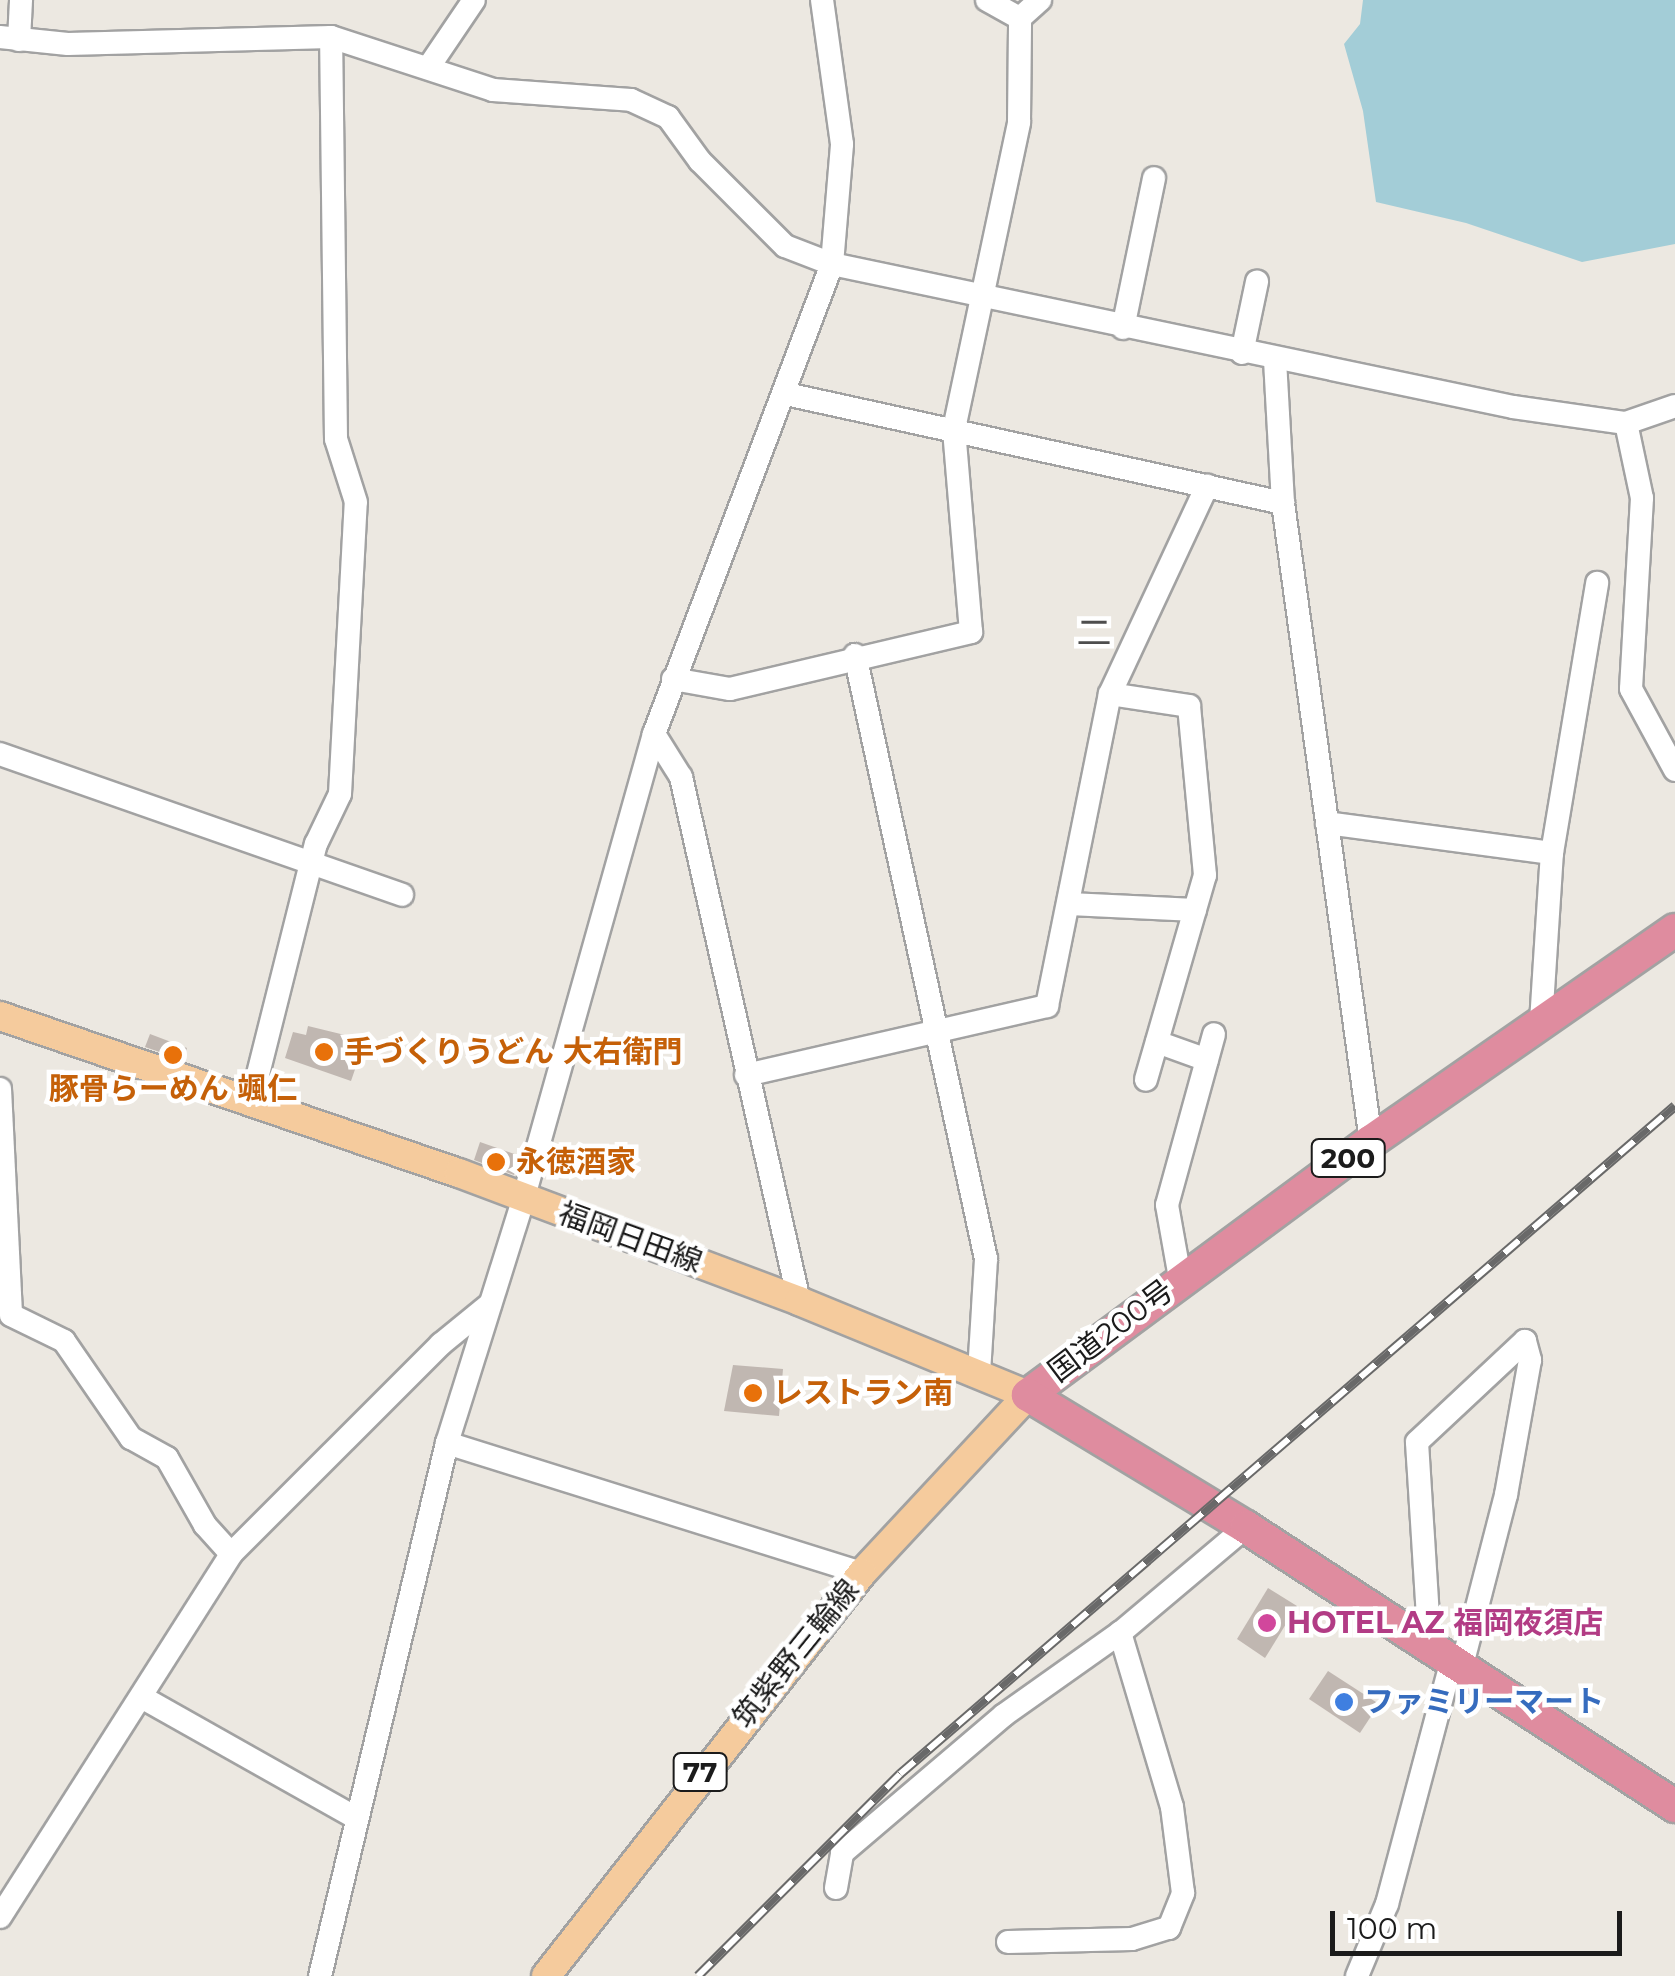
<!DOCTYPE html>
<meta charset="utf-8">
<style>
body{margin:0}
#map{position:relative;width:1675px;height:1976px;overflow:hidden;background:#ece8e1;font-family:Montserrat,"Noto Sans JP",sans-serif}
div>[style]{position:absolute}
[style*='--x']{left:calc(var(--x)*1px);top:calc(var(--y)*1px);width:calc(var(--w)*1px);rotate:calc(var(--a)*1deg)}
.water>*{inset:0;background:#a3cdd7}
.building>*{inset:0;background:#c0b7b1}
.roads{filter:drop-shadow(2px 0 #a2a2a2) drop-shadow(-2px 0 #a2a2a2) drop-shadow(0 2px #a2a2a2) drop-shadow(0 -2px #a2a2a2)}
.minor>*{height:22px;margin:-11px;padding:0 11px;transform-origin:11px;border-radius:11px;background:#fff}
.major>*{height:28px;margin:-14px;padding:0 14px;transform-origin:14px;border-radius:14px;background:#f5cb9d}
.highway>*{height:32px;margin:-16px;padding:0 16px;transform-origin:16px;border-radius:16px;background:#df8c9f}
.rail>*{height:10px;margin-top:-5px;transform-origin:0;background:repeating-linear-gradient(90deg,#fff 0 19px,#696969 0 38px);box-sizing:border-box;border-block:2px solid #696969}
.dots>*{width:28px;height:28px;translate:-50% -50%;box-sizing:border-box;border:5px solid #fff;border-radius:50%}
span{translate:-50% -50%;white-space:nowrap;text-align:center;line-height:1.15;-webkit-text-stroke:9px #fff;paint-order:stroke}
.shield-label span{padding:2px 8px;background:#fff;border:2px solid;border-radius:8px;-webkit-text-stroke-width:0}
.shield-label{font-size:28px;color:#1b1b1b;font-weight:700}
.food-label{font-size:30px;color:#c56008;font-weight:700}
.left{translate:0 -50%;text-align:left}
.street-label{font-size:30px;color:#1b1b1b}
.hotel-label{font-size:30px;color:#b23c85;font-weight:700}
.shop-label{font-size:30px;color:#366cbe;font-weight:700}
.quarter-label{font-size:35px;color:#4e4e4e}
.scale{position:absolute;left:1330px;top:1911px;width:292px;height:45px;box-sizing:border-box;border:5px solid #1b1b1b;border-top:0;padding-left:12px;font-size:30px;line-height:35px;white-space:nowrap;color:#1b1b1b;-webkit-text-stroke:8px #fff;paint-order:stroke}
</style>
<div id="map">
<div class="water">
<i style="clip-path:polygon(1363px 0,1675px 0,1675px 244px,1582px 262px,1466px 223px,1376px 202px,1363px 111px,1344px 44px,1360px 24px)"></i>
</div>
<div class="building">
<i style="clip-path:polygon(308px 1026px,353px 1037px,350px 1049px,361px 1052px,351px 1081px,285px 1058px,293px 1032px,306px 1035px)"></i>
<i style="clip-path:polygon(150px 1034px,187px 1048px,183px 1060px,145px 1047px)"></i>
<i style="clip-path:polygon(480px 1142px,520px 1156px,514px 1175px,474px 1160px)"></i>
<i style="clip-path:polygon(733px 1365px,783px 1369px,779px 1416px,724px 1411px)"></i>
<i style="clip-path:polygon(1268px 1588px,1297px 1606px,1265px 1658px,1237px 1639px)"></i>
<i style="clip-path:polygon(1328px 1671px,1379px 1704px,1360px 1733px,1309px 1699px)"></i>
</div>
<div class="roads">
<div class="minor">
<i style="--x:987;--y:0;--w:38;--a:29"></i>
<i style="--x:0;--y:37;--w:68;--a:5.9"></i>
<i style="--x:68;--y:44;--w:263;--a:-1.5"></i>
<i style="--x:331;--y:37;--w:170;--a:18.1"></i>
<i style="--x:493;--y:90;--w:138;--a:4.1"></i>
<i style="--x:631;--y:100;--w:41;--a:24.7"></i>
<i style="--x:668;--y:117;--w:54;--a:54"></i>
<i style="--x:700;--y:161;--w:120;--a:45"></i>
<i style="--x:785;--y:246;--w:50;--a:21"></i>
<i style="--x:832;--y:264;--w:696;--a:11.86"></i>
<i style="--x:1513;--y:407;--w:114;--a:8.1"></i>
<i style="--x:1626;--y:423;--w:52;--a:-19.1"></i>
<i style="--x:19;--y:40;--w:40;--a:-87.1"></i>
<i style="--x:430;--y:65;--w:78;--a:-55.9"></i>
<i style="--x:1123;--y:328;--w:153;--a:-78.3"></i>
<i style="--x:1242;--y:353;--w:73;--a:-78.1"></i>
<i style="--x:1275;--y:360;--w:143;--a:86.8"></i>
<i style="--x:1283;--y:503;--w:644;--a:82.15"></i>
<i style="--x:786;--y:394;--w:509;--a:12.37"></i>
<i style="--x:1626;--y:423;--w:77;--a:78"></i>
<i style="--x:1642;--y:498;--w:191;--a:93.3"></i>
<i style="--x:1631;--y:689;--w:92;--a:61.5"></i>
<i style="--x:855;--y:655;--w:618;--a:77.76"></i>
<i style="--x:986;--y:1259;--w:116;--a:93.5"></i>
<i style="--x:673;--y:679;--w:58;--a:10"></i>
<i style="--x:730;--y:689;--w:248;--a:-13.3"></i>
<i style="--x:971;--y:632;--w:204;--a:-94.8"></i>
<i style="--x:954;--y:429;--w:314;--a:-78"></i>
<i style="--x:1019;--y:122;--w:104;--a:-89.4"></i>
<i style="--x:1020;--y:18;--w:27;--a:-42"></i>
<i style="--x:1110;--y:694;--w:80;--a:8.6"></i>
<i style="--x:1189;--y:706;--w:170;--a:84.6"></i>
<i style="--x:1205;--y:875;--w:213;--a:106.1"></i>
<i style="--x:654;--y:734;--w:51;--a:57.9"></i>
<i style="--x:681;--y:777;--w:537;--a:77.31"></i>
<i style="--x:0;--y:754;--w:426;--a:19.3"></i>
<i style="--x:1327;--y:823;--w:227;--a:7.6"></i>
<i style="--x:1070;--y:904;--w:125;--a:2.7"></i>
<i style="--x:1541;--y:1022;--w:169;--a:-86.3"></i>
<i style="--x:1552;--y:853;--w:274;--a:-80.5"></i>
<i style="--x:1157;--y:1042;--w:53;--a:19.8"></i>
<i style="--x:746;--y:1075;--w:309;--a:-12.9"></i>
<i style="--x:1047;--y:1006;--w:318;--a:-78.6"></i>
<i style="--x:1110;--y:694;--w:230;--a:-65"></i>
<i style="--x:0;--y:1089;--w:226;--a:87.2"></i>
<i style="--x:11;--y:1315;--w:59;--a:26.1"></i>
<i style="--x:64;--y:1341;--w:118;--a:55.4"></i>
<i style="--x:131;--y:1438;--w:41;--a:29.1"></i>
<i style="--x:167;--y:1458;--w:77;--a:60.4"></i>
<i style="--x:205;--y:1525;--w:39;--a:48"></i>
<i style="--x:251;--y:1102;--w:266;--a:-75.9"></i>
<i style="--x:316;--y:844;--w:55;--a:-64.4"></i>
<i style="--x:340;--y:794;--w:292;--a:-86.9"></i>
<i style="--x:356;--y:502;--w:66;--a:-107.6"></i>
<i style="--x:336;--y:439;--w:402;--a:-90.7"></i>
<i style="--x:1180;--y:1278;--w:74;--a:-100.1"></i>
<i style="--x:1167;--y:1205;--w:177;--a:-74.6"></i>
<i style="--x:447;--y:1443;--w:435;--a:17.4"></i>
<i style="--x:1430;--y:1649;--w:207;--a:-93.6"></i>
<i style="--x:1417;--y:1442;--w:148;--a:-43.1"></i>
<i style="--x:1525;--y:1341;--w:20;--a:75"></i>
<i style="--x:1530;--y:1360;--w:137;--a:100.1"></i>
<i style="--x:1506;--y:1495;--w:180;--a:104.5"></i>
<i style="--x:145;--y:1699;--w:240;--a:29.4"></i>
<i style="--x:836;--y:1888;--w:36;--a:-80"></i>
<i style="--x:842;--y:1853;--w:213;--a:-40.4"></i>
<i style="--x:1004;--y:1715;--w:142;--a:-35.3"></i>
<i style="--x:1120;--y:1633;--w:165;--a:-40.1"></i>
<i style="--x:0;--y:1917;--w:430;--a:-57.5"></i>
<i style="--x:231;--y:1554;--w:297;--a:-45"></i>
<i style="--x:441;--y:1344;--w:63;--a:-39.2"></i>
<i style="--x:1008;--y:1942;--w:124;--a:-1.4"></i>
<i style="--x:1132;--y:1939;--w:39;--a:-17"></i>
<i style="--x:1169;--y:1928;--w:38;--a:-68"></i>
<i style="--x:1183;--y:1893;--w:87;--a:-97.3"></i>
<i style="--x:1172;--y:1807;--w:182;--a:-106.6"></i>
<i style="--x:320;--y:1976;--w:548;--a:-76.6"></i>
<i style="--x:447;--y:1443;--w:255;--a:-72.6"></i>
<i style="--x:523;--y:1200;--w:484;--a:-74.3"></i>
<i style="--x:654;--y:734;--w:503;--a:-69.26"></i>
<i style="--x:832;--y:264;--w:120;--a:-85.2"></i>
<i style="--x:842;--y:144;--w:145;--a:-97.9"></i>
<i style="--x:1357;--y:1976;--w:78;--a:-67.4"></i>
<i style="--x:1387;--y:1904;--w:249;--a:-75.1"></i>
</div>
<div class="major">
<i style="--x:0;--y:1016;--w:485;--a:18.9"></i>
<i style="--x:459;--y:1173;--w:363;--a:20.6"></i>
<i style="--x:799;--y:1301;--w:248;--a:22.3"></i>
<i style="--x:1028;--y:1395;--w:243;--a:133"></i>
<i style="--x:862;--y:1573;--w:512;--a:128.1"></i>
</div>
<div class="highway">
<i style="--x:1675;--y:930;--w:370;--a:145.2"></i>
<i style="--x:1371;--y:1141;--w:427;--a:143.5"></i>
<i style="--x:1028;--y:1395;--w:255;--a:31.2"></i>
<i style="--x:1246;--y:1527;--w:512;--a:33.04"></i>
</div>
</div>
<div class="rail">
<i style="--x:698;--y:1976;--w:286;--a:-45"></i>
<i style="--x:900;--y:1774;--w:1023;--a:-40.76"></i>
</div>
<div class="dots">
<i style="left:324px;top:1052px;background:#e8710a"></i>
<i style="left:173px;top:1055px;background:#e8710a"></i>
<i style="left:496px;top:1162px;background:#e8710a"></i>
<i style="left:753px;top:1393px;background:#e8710a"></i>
<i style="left:1267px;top:1623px;background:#d1479c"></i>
<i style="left:1344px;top:1702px;background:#3f7fe0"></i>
</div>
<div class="shield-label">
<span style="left:1348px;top:1158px">200</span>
<span style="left:700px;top:1772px">77</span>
</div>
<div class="food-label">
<span class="left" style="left:344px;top:1052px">手づくりうどん 大右衛門</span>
<span style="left:173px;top:1089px">豚骨らーめん 颯仁</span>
<span class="left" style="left:516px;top:1162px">永徳酒家</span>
<span class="left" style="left:773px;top:1393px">レストラン南</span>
</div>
<div class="street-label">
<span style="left:630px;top:1238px;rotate:20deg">福岡日田線</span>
<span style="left:1111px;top:1331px;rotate:-37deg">国道200号</span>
<span style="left:796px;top:1654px;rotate:-51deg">筑紫野三輪線</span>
</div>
<div class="hotel-label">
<span class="left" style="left:1287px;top:1623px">HOTEL AZ 福岡夜須店</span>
</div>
<div class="shop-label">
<span class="left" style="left:1364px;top:1702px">ファミリーマート</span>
</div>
<div class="quarter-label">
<span style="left:1094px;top:633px">二</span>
</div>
<div class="scale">100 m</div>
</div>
